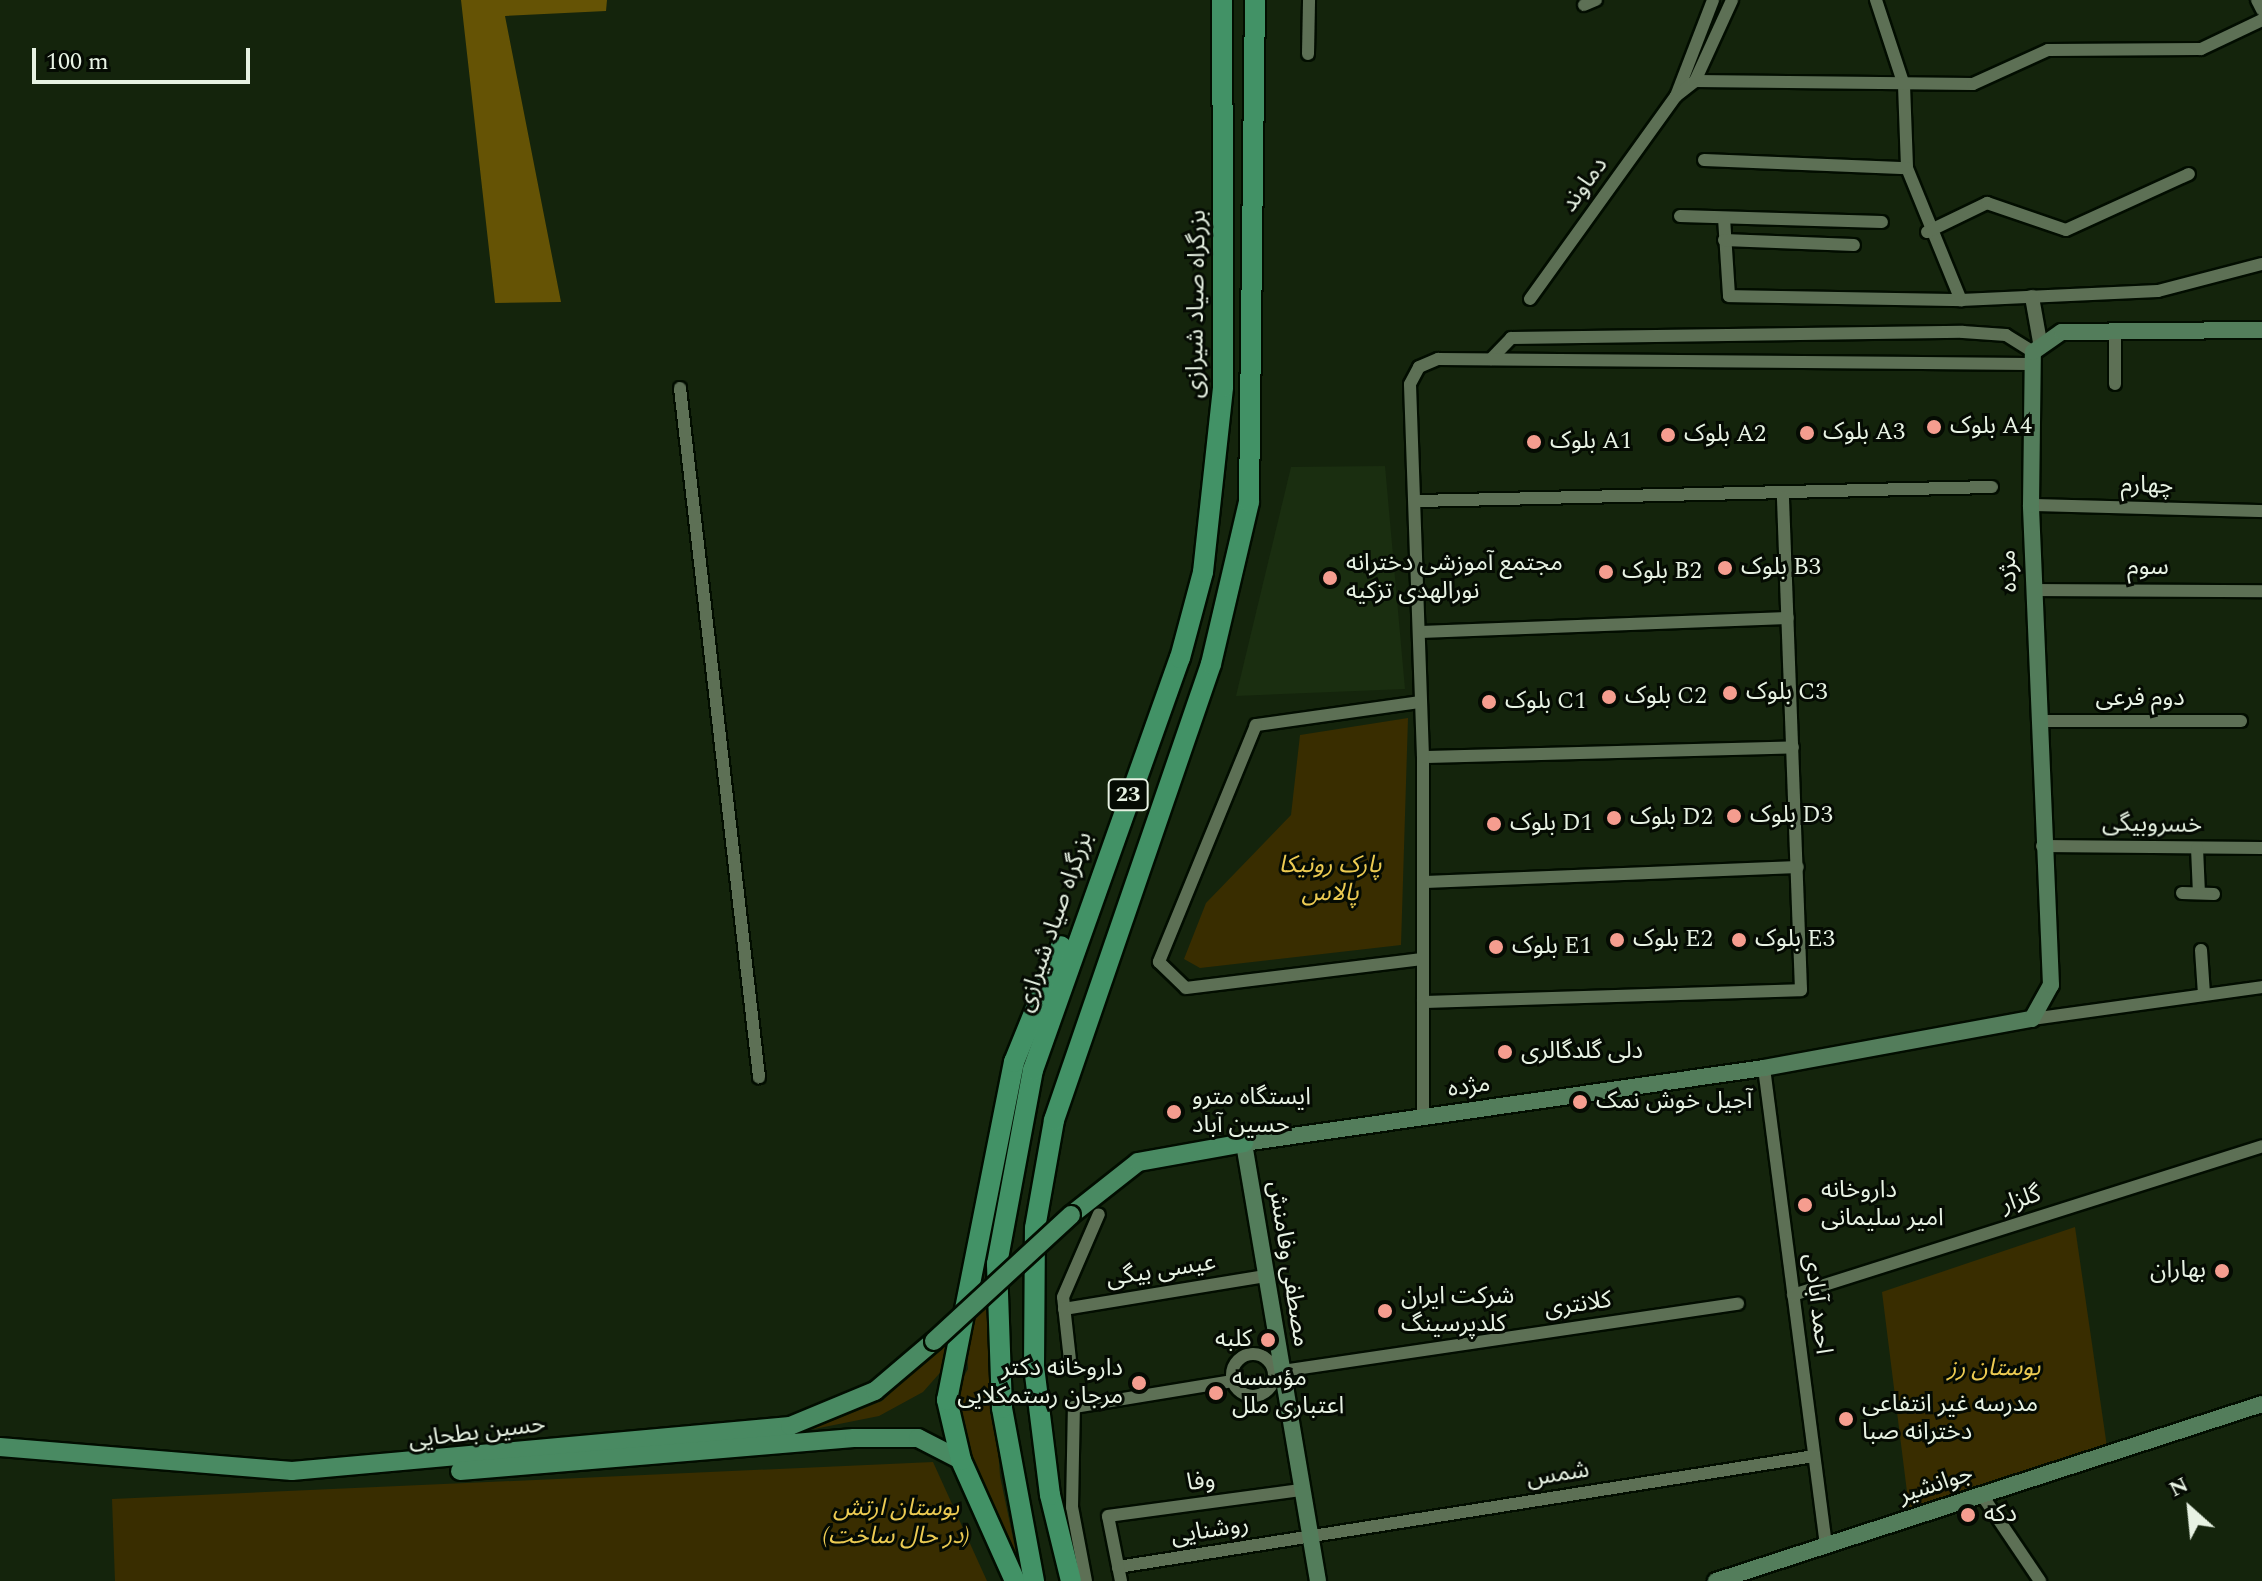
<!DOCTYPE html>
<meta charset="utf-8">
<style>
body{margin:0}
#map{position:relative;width:2262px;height:1581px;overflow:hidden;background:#14240c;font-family:Spectral,"Noto Sans Arabic",serif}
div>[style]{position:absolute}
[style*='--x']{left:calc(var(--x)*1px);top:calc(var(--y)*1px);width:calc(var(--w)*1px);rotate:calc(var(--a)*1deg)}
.built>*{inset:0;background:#1a2e10}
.green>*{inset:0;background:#392d00}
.forest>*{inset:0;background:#655305}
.roads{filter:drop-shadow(2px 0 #020d00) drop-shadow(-2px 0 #020d00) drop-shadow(0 2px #020d00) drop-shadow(0 -2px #020d00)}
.minor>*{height:12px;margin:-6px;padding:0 6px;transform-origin:6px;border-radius:6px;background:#5d7055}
.minor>.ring{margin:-6px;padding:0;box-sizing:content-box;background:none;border:12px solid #5d7055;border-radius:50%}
.tertiary>*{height:14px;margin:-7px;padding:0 7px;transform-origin:7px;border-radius:7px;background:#5d7055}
.secondary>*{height:16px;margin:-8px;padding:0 8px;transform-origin:8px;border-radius:8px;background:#537d5b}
.primary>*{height:18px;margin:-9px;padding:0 9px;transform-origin:9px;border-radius:9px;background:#498a62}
.trunk>*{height:20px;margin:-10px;padding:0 10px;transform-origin:10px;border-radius:10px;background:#429266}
.bridges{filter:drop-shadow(2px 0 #020d00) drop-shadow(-2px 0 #020d00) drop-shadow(0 2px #020d00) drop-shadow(0 -2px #020d00)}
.primary-bridge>*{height:18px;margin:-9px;padding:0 9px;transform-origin:9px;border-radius:9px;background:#498a62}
.dots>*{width:22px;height:22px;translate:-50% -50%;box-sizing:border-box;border:4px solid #050b03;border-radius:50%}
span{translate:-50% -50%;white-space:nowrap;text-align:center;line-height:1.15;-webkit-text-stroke:6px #050b03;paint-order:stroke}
.shield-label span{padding:2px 6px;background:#050b03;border:2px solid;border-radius:6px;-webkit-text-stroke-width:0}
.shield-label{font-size:22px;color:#e7f2e3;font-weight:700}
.street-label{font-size:24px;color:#e7f2e3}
.poi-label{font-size:24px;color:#e7f2e3}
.left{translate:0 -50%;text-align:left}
.right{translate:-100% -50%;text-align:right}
.park-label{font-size:24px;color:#eccb52;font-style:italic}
.north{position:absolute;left:2150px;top:1469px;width:80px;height:80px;-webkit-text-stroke:6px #050b03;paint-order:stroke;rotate:333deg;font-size:22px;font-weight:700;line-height:32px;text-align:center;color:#e7f2e3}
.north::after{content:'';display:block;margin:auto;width:28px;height:36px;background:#e7f2e3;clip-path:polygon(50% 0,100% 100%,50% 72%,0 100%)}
.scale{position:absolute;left:32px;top:48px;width:218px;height:36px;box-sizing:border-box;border:4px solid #e7f2e3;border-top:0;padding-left:10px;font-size:24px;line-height:28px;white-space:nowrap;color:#e7f2e3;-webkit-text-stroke:6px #050b03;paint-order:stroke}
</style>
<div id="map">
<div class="built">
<i style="clip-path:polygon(1385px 466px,1405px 689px,1236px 696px,1291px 467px)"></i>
</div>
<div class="green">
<i style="clip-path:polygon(1408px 718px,1401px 945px,1200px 968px,1184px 959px,1206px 903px,1291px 815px,1300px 735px)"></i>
<i style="clip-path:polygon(2075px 1227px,2107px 1447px,1909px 1508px,1882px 1292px)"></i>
<i style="clip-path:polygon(987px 1302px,1000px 1476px,1022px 1581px,968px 1463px,954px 1394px,968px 1369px,965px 1323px)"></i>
<i style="clip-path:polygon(951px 1337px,946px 1366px,923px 1392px,879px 1416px,809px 1430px,882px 1401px)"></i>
<i style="clip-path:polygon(933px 1462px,987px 1581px,115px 1581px,112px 1499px)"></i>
</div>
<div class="forest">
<i style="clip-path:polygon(461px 0,607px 0,606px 11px,505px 16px,561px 302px,495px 303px)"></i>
</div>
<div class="roads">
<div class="minor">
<i style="--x:1876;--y:0;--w:89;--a:71.8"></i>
<i style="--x:1904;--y:85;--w:83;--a:87.9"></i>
<i style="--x:1907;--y:168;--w:143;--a:67.8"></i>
<i style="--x:1961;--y:300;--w:197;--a:-2.6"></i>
<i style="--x:2158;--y:291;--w:107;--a:-14.6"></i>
<i style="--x:2257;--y:0;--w:11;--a:63"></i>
<i style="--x:1584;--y:5;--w:13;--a:-23"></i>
<i style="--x:1308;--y:54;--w:54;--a:-88.9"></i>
<i style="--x:1695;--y:81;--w:278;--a:0.6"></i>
<i style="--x:1973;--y:84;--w:82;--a:-24.4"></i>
<i style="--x:2048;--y:50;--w:153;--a:-0.4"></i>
<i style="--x:2201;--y:49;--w:68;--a:-25.4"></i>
<i style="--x:1676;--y:96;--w:103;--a:-68.9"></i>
<i style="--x:1704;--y:160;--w:203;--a:2.3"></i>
<i style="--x:1680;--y:216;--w:202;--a:1.7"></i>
<i style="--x:1724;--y:218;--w:78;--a:86.3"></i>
<i style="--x:1729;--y:296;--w:232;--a:1"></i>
<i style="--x:1927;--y:232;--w:67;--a:-25.8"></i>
<i style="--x:1987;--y:203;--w:83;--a:18.9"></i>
<i style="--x:2066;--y:230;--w:135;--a:-24.5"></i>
<i style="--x:1724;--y:240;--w:130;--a:2.2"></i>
<i style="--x:1530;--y:299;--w:250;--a:-54.3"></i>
<i style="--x:1676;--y:96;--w:24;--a:-38"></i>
<i style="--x:1695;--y:81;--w:89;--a:-65.4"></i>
<i style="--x:2115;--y:332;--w:52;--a:90"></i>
<i style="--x:1491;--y:359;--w:29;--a:-46"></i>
<i style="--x:1511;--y:338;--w:452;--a:-0.8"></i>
<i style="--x:1963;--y:332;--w:43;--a:4"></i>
<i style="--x:2006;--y:335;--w:32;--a:32"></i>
<i style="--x:680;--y:388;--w:694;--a:83.46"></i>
<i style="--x:1418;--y:501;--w:574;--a:-1.4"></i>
<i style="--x:2031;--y:505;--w:231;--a:1.5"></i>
<i style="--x:2034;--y:590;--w:228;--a:0.3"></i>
<i style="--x:1420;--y:632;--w:368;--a:-2.2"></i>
<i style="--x:1420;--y:702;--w:166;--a:172"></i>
<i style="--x:1256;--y:725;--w:256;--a:112.3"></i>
<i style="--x:1159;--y:962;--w:37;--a:44"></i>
<i style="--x:1186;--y:988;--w:238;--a:-7"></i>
<i style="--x:2038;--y:721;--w:203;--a:0"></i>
<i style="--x:1423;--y:757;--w:370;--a:-1.5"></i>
<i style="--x:2042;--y:846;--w:220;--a:0.5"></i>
<i style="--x:2197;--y:848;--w:45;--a:87.5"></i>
<i style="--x:1425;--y:882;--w:373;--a:-2.3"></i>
<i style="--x:2182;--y:893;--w:32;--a:2"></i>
<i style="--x:2201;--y:950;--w:44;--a:86.1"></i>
<i style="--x:1423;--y:1002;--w:378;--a:-1.8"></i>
<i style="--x:1801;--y:990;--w:493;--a:-92.1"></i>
<i style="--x:2032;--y:1019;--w:232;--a:-7.9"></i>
<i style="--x:1764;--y:1068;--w:482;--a:82.6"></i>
<i style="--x:1423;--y:1118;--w:361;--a:-90"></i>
<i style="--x:1423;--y:757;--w:373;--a:-92"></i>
<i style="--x:1410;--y:384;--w:19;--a:-62"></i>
<i style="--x:1419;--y:367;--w:21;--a:-23"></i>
<i style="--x:1438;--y:359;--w:591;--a:0.48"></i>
<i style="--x:1793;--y:1295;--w:492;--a:-17.6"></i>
<i style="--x:1064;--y:1309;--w:204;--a:-9.3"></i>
<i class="ring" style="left:1232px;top:1354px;width:30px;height:30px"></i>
<i style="--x:1070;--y:1360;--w:63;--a:-96.3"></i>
<i style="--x:1063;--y:1297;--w:90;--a:-66.6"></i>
<i style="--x:1282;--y:1371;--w:461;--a:-8.4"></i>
<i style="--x:1982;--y:1495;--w:104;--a:56"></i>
<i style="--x:1118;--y:1567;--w:705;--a:-9.06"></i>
<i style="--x:1086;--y:1581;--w:75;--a:-100.7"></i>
<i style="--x:1072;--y:1507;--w:100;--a:-88.9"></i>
<i style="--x:1074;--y:1407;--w:161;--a:-9.3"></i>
<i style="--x:1121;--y:1581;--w:66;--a:-101.3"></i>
<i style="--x:1108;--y:1516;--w:194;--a:-7.7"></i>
</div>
<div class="tertiary">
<i style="--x:2032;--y:297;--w:46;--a:79.9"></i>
</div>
<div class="secondary">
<i style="--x:1318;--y:1581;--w:444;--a:-99.6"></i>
<i style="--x:1244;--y:1143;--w:525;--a:-8.21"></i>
<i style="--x:1764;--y:1068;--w:272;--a:-10.4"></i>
<i style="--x:2032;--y:1019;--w:39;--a:-61"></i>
<i style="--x:2051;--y:985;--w:480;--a:-92.4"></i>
<i style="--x:2031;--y:505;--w:153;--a:-89.3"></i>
<i style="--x:2033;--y:352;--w:35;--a:-35"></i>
<i style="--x:2062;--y:332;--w:200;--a:-0.6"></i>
<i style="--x:1716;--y:1581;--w:574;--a:-17.96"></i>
</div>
<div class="primary">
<i style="--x:1071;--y:1215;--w:85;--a:-38.3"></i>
<i style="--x:1138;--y:1162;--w:108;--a:-10.2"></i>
<i style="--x:0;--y:1447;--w:293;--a:4.7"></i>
<i style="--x:292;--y:1471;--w:500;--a:-5.16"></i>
<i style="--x:790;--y:1426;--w:92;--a:-22.4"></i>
<i style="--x:875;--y:1391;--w:77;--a:-40.3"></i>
<i style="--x:460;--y:1471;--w:395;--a:-4.8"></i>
<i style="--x:854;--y:1438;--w:64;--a:0"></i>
<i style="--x:918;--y:1438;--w:48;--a:27.1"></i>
</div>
<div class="trunk">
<i style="--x:1015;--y:1581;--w:133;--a:-114.1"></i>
<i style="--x:961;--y:1460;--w:62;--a:-103.1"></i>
<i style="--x:947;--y:1400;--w:345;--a:-78.8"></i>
<i style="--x:1014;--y:1062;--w:125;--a:-67.9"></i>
<i style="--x:1034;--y:1581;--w:176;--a:-100.5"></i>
<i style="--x:1002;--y:1408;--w:144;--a:-92"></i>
<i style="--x:997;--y:1264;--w:197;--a:-79.5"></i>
<i style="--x:1033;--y:1070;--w:437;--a:-70.4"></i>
<i style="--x:1180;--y:658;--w:89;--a:-75"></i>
<i style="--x:1203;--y:572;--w:186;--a:-83.8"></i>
<i style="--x:1223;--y:387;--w:387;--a:-90.1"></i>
<i style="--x:1071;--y:1581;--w:89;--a:-103.7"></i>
<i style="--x:1050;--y:1495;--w:129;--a:-97.1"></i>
<i style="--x:1034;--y:1367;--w:139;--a:-89.6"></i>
<i style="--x:1035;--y:1228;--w:110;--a:-80"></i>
<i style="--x:1054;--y:1120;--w:482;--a:-71"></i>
<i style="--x:1211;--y:664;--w:166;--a:-76.8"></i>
<i style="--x:1249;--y:502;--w:502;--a:-89.32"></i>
</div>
</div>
<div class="bridges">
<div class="primary-bridge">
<i style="--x:934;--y:1341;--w:186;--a:-42.6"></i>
</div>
</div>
<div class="dots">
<i style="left:1934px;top:427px;background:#f59d8f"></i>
<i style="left:1807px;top:433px;background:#f59d8f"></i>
<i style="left:1668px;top:435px;background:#f59d8f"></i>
<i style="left:1534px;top:442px;background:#f59d8f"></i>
<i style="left:1725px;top:568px;background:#f59d8f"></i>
<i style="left:1606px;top:572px;background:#f59d8f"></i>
<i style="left:1330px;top:578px;background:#f59d8f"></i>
<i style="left:1730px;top:693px;background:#f59d8f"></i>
<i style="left:1609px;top:697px;background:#f59d8f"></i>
<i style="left:1489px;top:702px;background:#f59d8f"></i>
<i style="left:1734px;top:816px;background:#f59d8f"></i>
<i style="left:1614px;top:818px;background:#f59d8f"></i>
<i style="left:1494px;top:824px;background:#f59d8f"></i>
<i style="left:1617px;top:940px;background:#f59d8f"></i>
<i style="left:1739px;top:940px;background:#f59d8f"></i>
<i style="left:1496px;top:947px;background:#f59d8f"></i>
<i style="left:1505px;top:1052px;background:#f59d8f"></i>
<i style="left:1580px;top:1102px;background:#f59d8f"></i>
<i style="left:1174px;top:1112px;background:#f59d8f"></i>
<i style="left:1805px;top:1205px;background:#f59d8f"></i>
<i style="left:2222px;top:1271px;background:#f59d8f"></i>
<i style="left:1385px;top:1311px;background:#f59d8f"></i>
<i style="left:1268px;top:1340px;background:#f59d8f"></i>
<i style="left:1139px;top:1383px;background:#f59d8f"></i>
<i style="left:1216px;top:1393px;background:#f59d8f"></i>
<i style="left:1846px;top:1419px;background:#f59d8f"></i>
<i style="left:1968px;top:1515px;background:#f59d8f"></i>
</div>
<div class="shield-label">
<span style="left:1128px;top:795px">23</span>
</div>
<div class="street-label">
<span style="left:1585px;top:185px;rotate:-54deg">دماوند</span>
<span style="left:1197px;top:304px;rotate:-89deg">بزرگراه صیاد شیرازی</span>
<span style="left:2147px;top:486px;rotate:1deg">چهارم</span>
<span style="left:2148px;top:568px">سوم</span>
<span style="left:2009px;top:571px;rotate:-92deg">مژده</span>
<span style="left:2140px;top:699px">دوم فرعی</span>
<span style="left:2152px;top:825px;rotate:1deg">خسروبیگی</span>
<span style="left:1055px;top:922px;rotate:-71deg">بزرگراه صیاد شیرازی</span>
<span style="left:1469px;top:1087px;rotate:-8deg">مژده</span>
<span style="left:2021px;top:1200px;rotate:-18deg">گلزار</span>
<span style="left:1288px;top:1264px;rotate:81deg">مصطفی وفامنش</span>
<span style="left:1161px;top:1271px;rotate:-9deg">عیسی بیگی</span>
<span style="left:1817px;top:1304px;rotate:83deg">احمد آبادی</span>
<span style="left:1578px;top:1305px;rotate:-8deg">کلانتری</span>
<span style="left:477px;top:1433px;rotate:-7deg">حسین بطحایی</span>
<span style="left:1558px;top:1475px;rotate:-9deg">شمس</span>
<span style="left:1201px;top:1482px;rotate:-8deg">وفا</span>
<span style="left:1936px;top:1485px;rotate:-18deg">جوانشیر</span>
<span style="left:1210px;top:1531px;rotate:-9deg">روشنایی</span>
</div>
<div class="poi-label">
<span class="left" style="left:1950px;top:427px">بلوک A4</span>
<span class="left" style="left:1823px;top:433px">بلوک A3</span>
<span class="left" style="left:1684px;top:435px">بلوک A2</span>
<span class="left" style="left:1550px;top:442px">بلوک A1</span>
<span class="left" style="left:1346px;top:578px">مجتمع آموزشی دخترانه<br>نورالهدی تزکیه</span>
<span class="left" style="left:1741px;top:568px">بلوک B3</span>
<span class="left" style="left:1622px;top:572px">بلوک B2</span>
<span class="left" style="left:1746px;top:693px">بلوک C3</span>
<span class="left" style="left:1625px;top:697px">بلوک C2</span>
<span class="left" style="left:1505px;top:702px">بلوک C1</span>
<span class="left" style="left:1750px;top:816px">بلوک D3</span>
<span class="left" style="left:1630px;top:818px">بلوک D2</span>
<span class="left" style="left:1510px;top:824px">بلوک D1</span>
<span class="left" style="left:1633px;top:940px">بلوک E2</span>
<span class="left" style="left:1755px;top:940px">بلوک E3</span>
<span class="left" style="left:1512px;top:947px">بلوک E1</span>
<span class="left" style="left:1521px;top:1052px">دلی گلدگالری</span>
<span class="left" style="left:1192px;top:1112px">ایستگاه مترو<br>حسین آباد</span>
<span class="left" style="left:1596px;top:1102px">آجیل خوش نمک</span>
<span class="left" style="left:1821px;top:1205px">داروخانه<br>امیر سلیمانی</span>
<span class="right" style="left:2206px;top:1271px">بهاران</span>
<span class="left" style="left:1401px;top:1311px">شرکت ایران<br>کلدپرسینگ</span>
<span class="right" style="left:1252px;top:1340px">کلبه</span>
<span class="right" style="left:1123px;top:1383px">داروخانه دکتر<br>مرجان رستمکلایی</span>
<span class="left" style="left:1232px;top:1393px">مؤسسه<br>اعتباری ملل</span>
<span class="left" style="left:1862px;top:1419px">مدرسه غیر انتفاعی<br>دخترانه صبا</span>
<span class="left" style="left:1984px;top:1515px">دکه</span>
</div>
<div class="park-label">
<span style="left:1330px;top:880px">پارک رونیکا<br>پالاس</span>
<span style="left:1994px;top:1369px">بوستان رز</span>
<span style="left:896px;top:1523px">بوستان ارتش<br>(در حال ساخت)</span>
</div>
<div class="north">N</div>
<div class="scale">100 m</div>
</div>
